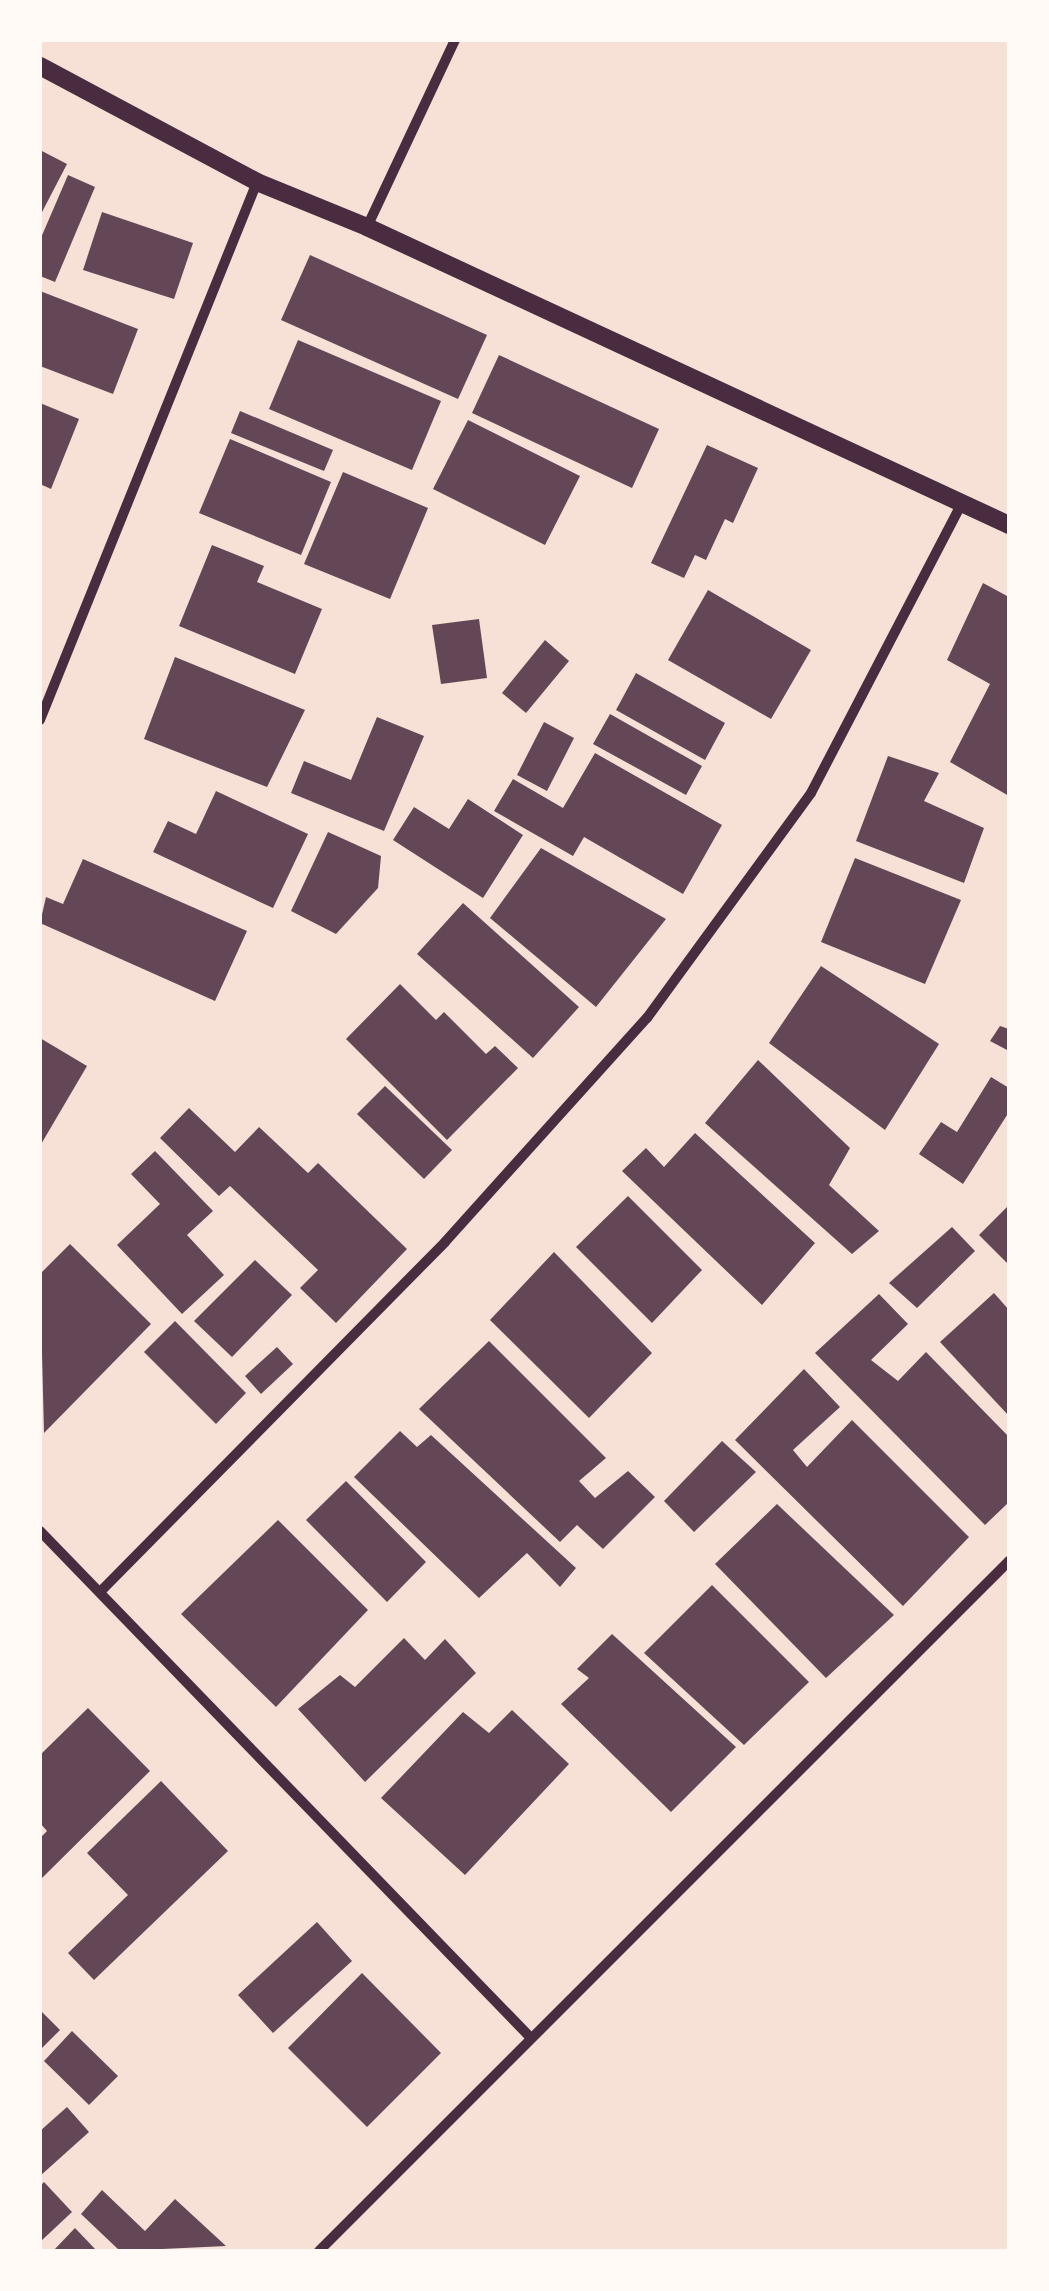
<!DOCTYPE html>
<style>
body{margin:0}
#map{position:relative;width:1049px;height:2291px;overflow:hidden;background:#f7e1d7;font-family:"Fira Sans",sans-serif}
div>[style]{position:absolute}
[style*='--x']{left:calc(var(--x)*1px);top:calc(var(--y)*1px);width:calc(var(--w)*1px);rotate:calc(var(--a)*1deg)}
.building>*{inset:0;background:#644757}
.minor>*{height:10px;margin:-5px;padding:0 5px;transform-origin:5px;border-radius:5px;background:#4a2c40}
.tertiary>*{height:18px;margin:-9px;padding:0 9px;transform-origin:9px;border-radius:9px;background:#4a2c40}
span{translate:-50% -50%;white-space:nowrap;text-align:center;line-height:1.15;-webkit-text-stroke:8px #fffaf5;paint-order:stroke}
.frame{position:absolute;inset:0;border:42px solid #fffaf5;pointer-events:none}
</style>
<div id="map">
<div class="building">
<i style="clip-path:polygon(40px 150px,67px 164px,40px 216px)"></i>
<i style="clip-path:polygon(68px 175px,95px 187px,55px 282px,40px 276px,40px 240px)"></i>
<i style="clip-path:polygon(102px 212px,193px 243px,174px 299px,83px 270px)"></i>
<i style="clip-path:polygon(310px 255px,487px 335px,458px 399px,281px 320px)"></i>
<i style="clip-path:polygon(40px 291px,138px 329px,113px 394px,40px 366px)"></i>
<i style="clip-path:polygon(298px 340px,441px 401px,412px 470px,269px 409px)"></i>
<i style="clip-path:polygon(499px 355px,659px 429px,632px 488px,472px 413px)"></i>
<i style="clip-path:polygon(40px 403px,79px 419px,51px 489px,40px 484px)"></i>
<i style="clip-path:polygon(240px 411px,333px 450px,324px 471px,231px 433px)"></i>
<i style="clip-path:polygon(468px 420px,580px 476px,545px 545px,433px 489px)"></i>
<i style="clip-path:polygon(230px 439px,331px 482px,301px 555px,199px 513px)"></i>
<i style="clip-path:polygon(707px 445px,758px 468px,733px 523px,725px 519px,706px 560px,695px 555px,684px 578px,651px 563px)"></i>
<i style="clip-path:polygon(343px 472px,428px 508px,390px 599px,304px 564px)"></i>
<i style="clip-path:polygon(212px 545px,264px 566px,257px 582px,322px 609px,295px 674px,179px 626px)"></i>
<i style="clip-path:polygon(983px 583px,1009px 597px,1009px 796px,950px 762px,990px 684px,947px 660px)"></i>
<i style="clip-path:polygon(708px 590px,811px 650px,771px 719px,668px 660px)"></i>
<i style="clip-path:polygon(479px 619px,487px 678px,441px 684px,432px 625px)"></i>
<i style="clip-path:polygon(545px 640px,569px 661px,526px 713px,502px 693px)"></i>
<i style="clip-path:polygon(175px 657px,305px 710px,267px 787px,144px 739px)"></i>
<i style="clip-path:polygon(636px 673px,725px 723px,705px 760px,616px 710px)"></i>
<i style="clip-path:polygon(610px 714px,702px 766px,686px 795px,593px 744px)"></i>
<i style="clip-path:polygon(377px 717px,424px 736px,384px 831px,291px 793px,304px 761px,351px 780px)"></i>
<i style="clip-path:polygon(544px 722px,574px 738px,547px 791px,517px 775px)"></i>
<i style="clip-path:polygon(595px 753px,722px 825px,683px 894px,584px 837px,573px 856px,494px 811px,513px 779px,563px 808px)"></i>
<i style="clip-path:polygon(888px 756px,939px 773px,924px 801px,984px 828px,964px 883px,856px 841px)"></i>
<i style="clip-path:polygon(216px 791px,308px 834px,273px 908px,153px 852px,168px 821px,196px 834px)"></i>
<i style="clip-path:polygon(468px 799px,523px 835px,483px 898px,393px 840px,414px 807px,449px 829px)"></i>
<i style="clip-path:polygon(328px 832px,381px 856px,378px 888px,336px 934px,291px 911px)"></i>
<i style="clip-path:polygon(541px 848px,666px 919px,596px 1007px,490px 918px)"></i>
<i style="clip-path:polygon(855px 858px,961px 900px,925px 984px,821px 942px)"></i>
<i style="clip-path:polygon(83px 859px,247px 931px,215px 1001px,40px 923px,46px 897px,63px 904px)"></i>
<i style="clip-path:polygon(463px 903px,579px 1007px,533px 1058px,417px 954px)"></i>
<i style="clip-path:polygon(821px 966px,939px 1044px,885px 1130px,769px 1043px)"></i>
<i style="clip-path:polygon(400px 984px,436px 1020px,444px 1012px,486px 1054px,495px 1046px,518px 1068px,447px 1140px,346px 1039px)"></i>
<i style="clip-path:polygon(1000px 1026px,1009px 1029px,1009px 1051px,990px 1041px)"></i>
<i style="clip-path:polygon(40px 1038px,87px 1066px,40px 1146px)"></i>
<i style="clip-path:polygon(758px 1060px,850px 1148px,829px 1185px,879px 1231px,852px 1254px,705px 1123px)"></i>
<i style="clip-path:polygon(991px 1077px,1009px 1088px,1009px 1112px,963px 1184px,919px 1154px,941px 1122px,957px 1132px)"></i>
<i style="clip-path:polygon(385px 1086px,452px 1150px,424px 1179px,357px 1114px)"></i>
<i style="clip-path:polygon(189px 1108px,235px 1152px,259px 1127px,308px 1173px,318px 1163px,407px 1249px,336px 1323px,300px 1288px,318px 1270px,230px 1186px,219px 1196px,160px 1138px)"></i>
<i style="clip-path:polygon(695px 1133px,815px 1243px,762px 1305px,622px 1171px,646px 1148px,664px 1167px)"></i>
<i style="clip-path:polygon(155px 1151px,213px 1211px,187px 1235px,224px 1275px,182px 1314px,117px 1245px,160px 1204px,131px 1174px)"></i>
<i style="clip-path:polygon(628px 1196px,702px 1270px,652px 1323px,576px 1247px)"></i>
<i style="clip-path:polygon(1009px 1205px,1009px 1265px,979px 1235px)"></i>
<i style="clip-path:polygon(952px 1227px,975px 1251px,917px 1308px,889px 1283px)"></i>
<i style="clip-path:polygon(70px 1244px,151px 1324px,44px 1433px,40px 1274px)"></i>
<i style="clip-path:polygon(554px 1252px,652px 1353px,589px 1418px,490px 1320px)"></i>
<i style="clip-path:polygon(255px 1260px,292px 1295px,232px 1357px,194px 1321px)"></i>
<i style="clip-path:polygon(994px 1293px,1009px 1310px,1009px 1416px,940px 1342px)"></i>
<i style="clip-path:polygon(879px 1294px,908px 1324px,871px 1360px,898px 1381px,926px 1352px,1009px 1437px,1009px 1502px,985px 1525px,815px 1353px)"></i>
<i style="clip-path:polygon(175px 1321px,246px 1393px,216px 1424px,144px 1352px)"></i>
<i style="clip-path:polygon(489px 1341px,606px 1458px,579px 1481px,595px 1498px,628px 1471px,655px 1497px,603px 1549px,577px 1525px,560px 1542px,419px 1409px)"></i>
<i style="clip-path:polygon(277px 1347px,293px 1364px,261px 1394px,245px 1376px)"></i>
<i style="clip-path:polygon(804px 1369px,840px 1407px,793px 1450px,807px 1467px,852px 1420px,969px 1537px,903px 1606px,735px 1440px)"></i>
<i style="clip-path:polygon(400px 1431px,417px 1447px,431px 1435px,576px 1568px,560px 1587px,527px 1553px,479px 1598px,354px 1477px)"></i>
<i style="clip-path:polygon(722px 1441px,756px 1472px,694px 1532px,664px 1501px)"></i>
<i style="clip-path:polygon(346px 1481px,426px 1562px,387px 1602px,306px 1520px)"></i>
<i style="clip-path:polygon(777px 1504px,894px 1615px,826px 1678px,715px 1564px)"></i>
<i style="clip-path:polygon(278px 1520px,368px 1610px,276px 1707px,181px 1614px)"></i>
<i style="clip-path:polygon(712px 1585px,809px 1682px,744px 1745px,644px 1653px)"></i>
<i style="clip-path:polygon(612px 1634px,736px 1747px,671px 1812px,561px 1704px,589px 1678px,577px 1669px)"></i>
<i style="clip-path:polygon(404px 1638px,425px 1660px,445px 1639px,476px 1673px,365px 1782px,298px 1709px,340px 1675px,355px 1687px)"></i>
<i style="clip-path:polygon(88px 1708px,150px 1771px,40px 1880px,40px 1838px,47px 1831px,40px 1823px,40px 1755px)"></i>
<i style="clip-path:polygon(512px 1710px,569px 1764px,465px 1875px,381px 1798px,463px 1712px,489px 1733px)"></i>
<i style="clip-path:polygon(161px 1781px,228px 1851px,94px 1980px,68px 1953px,128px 1895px,87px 1853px)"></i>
<i style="clip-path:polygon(317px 1922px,352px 1961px,273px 2033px,238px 1995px)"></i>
<i style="clip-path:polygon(362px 1973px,441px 2053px,367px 2127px,288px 2048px)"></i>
<i style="clip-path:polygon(40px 2010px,60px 2030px,40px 2050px)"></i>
<i style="clip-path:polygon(72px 2031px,118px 2076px,89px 2105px,44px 2061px)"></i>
<i style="clip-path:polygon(67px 2107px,89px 2132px,40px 2176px,40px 2131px)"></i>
<i style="clip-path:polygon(44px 2182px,72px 2212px,40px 2242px,40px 2186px)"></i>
<i style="clip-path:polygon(102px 2190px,145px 2231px,175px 2199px,226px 2246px,120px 2251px,81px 2214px)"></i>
<i style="clip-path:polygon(75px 2228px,97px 2251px,53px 2251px)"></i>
</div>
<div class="minor">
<i style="--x:367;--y:227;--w:207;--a:-64.8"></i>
<i style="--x:40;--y:720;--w:580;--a:-68.03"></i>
<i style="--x:40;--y:1531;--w:706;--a:45.92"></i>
<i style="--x:100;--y:1592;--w:491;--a:-45.4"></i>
<i style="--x:445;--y:1242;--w:302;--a:-48"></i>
<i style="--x:647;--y:1018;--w:278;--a:-53.9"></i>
<i style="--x:811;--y:793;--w:327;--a:-62.5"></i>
<i style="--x:319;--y:2251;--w:976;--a:-45"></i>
</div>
<div class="tertiary">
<i style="--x:40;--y:66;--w:246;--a:28.1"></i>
<i style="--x:257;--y:182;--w:119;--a:22.2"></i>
<i style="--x:367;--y:227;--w:708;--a:24.9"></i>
</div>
<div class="frame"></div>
</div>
